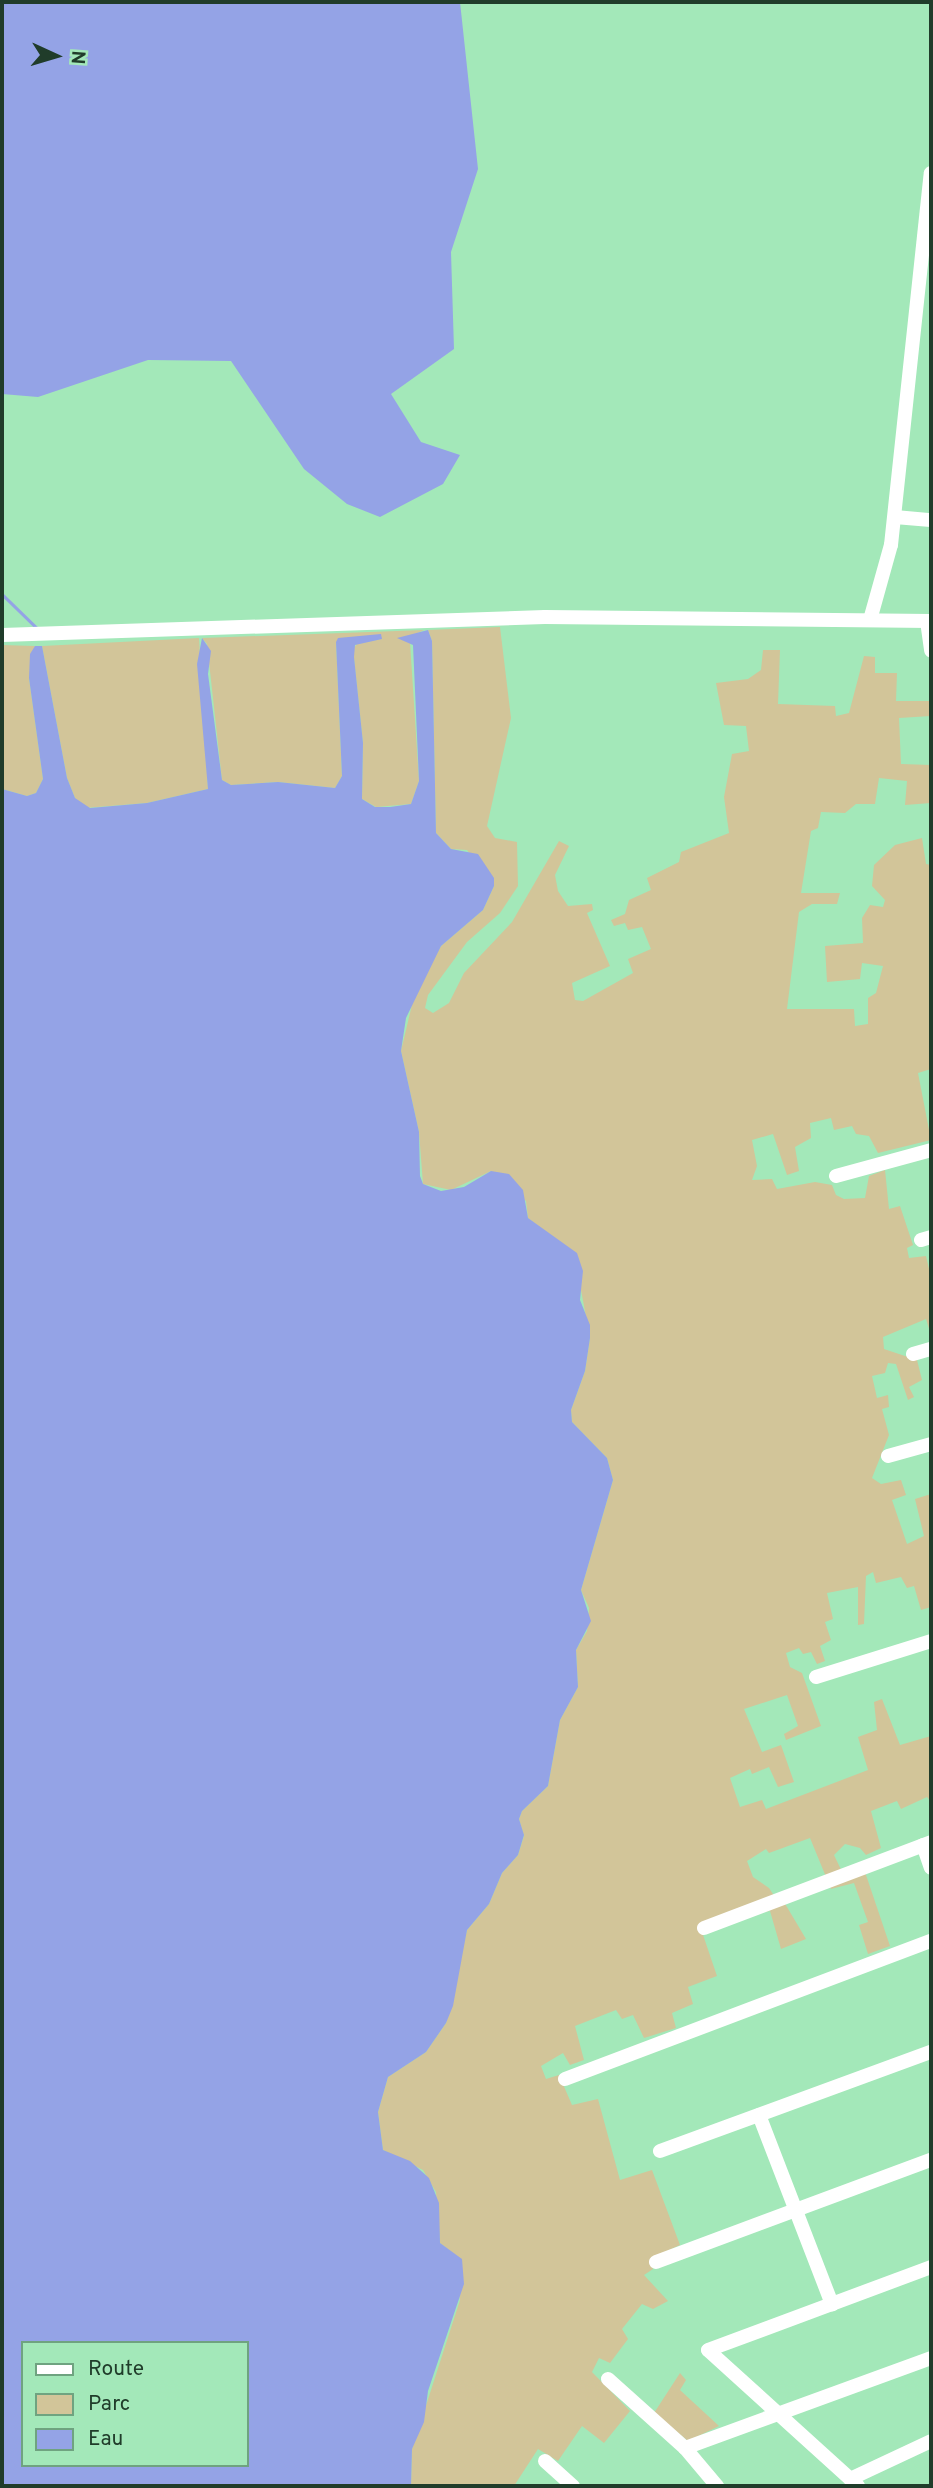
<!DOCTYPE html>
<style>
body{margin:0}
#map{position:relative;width:933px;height:2488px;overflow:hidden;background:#a3e8b9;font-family:Overpass,sans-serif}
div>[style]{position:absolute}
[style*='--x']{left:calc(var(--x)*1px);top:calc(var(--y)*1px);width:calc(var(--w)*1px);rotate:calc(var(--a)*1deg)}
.green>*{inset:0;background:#d2c599}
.water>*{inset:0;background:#94a3e6}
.stream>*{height:2.5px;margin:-1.25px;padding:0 1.25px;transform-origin:1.25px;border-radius:1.25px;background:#94a3e6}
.minor>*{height:14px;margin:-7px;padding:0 7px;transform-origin:7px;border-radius:7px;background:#fff}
span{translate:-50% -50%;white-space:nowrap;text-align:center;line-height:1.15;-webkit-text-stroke:7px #a3e8b9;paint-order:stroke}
.frame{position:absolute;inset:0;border:4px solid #203c2a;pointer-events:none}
.legend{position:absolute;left:21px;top:2341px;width:228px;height:126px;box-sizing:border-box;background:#a3e8b9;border:2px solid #6fa380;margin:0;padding:9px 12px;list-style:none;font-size:21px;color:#203c2a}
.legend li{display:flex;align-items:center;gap:14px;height:35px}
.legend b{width:35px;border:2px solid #6fa380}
.north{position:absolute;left:21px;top:21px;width:70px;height:70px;-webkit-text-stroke:5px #a3e8b9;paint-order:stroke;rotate:94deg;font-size:19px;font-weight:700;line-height:28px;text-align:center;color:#203c2a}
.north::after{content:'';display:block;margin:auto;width:24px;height:32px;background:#203c2a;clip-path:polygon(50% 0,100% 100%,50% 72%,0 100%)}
</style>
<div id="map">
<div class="green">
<i style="clip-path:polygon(500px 627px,511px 718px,487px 826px,495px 838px,517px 842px,518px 886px,500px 913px,467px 942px,428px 995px,425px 1008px,433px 1013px,449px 1003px,464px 973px,512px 922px,559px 841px,569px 846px,555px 875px,558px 891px,568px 906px,592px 904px,593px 910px,587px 913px,610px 966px,572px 983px,575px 1000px,583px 1001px,633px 973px,628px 959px,651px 949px,642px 927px,628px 930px,625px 923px,614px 926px,611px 920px,625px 914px,629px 900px,651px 890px,647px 878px,679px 862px,681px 852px,729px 833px,724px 797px,732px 754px,749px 751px,746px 726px,724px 725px,716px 683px,748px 679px,761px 670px,763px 650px,780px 650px,778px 704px,835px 706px,836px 716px,849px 713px,864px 656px,875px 657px,875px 673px,897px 673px,896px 701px,931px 701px,931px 716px,899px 718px,901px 764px,931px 765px,931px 803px,905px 805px,907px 781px,879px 778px,875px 804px,856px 804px,845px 813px,821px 812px,818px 828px,811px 831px,801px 893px,840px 893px,837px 904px,812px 904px,799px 912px,787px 1009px,854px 1009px,855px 1026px,868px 1024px,868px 998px,876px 993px,883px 966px,862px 963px,860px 979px,827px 982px,825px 946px,863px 943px,862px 918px,870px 905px,883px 907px,885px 900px,872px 886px,874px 865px,895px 845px,922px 838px,926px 864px,931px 865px,931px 1069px,918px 1073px,931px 1140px,878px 1153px,869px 1136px,856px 1134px,852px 1126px,834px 1130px,831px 1118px,810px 1123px,811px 1138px,795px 1147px,799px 1171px,787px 1175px,773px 1134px,752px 1140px,757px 1166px,752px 1180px,772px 1179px,777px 1189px,815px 1182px,832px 1185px,836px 1195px,844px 1199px,865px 1198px,869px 1176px,885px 1170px,889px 1209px,900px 1206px,913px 1245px,907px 1248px,909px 1258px,926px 1256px,931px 1277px,931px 1335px,926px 1319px,883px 1337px,884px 1349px,917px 1360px,922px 1380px,909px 1387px,914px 1397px,908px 1400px,896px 1364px,888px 1363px,885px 1373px,872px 1376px,877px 1398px,888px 1395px,889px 1407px,882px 1409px,889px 1435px,872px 1478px,881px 1484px,901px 1480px,906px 1495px,892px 1500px,907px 1544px,924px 1536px,915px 1499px,931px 1494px,931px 1607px,921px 1610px,914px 1586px,907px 1588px,901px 1577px,876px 1583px,873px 1572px,866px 1576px,864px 1624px,858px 1625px,858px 1587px,827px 1593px,833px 1619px,825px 1622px,831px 1640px,820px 1646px,825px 1661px,817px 1664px,811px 1652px,803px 1654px,799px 1648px,786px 1653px,790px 1667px,802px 1673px,821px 1726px,786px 1740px,784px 1734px,798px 1726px,787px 1695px,744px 1709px,762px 1752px,781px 1745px,794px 1782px,778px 1787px,769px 1767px,752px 1774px,750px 1769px,730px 1778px,740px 1807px,762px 1800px,766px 1809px,868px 1770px,858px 1737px,877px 1730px,874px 1702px,882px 1699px,900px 1745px,931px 1736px,931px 1802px,927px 1797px,901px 1809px,897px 1801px,871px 1811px,881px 1848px,866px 1855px,860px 1848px,845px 1844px,834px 1855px,845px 1878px,865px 1872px,890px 1946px,868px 1954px,859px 1925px,868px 1922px,854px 1883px,831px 1889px,810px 1838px,769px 1853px,766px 1849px,747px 1861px,753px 1877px,769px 1888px,779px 1903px,784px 1902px,806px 1939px,781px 1949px,770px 1911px,706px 1923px,700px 1926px,717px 1976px,688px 1987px,693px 2004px,672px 2013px,676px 2028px,644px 2038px,633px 2015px,622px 2019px,616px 2010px,575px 2026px,584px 2060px,570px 2065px,563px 2053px,541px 2066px,546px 2079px,559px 2075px,572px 2105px,598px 2099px,620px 2180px,652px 2170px,680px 2245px,650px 2259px,653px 2269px,644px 2275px,668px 2301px,653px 2309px,642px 2304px,622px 2329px,628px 2339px,610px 2363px,599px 2358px,592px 2372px,630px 2411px,604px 2443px,582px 2426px,558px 2461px,538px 2449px,514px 2486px,411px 2486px,412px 2449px,460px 2300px,454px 2254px,440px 2243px,436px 2192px,423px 2170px,383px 2150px,378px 2112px,388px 2077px,426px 2052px,446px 2023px,467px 1930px,489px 1904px,502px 1873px,518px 1855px,524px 1836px,519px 1819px,522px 1811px,548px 1786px,560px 1720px,578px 1687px,576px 1650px,587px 1631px,589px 1608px,581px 1590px,613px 1480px,607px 1458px,572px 1422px,571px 1410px,585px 1371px,590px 1338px,581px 1290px,552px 1237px,528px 1218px,526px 1201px,491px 1171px,451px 1190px,423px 1184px,419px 1132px,401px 1051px,415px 992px,441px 946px,483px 910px,494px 886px,467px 850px,451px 849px,436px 833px,432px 641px,428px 630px)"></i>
<i style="clip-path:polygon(424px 630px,411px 636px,410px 642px,419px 781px,411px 804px,376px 807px,362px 799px,363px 743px,353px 649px,357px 644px,381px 639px,336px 642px,342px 776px,335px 788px,278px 782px,231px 785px,222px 780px,207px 644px,202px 638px)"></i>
<i style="clip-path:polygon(199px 638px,208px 789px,147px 803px,84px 808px,75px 798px,67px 778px,42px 646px)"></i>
<i style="clip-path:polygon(2px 645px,35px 646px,29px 678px,43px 779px,36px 793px,27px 796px,2px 789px)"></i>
<i style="clip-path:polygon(680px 2373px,686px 2380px,680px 2390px,719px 2426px,688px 2441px,654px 2413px)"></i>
</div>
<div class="water">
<i style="clip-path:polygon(2px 2px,460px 2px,478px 169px,451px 252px,454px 349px,391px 394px,421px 442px,460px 455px,443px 484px,380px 517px,347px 504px,304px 469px,231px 361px,148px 360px,38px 397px,2px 394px)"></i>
<i style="clip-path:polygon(evenodd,428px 630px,432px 641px,436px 833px,451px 849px,478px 854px,494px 878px,494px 886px,483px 910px,441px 946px,406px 1018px,401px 1051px,419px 1132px,420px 1176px,423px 1184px,441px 1191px,464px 1187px,491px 1171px,509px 1174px,523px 1190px,528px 1218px,577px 1253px,583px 1271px,580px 1300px,590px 1325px,590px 1338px,585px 1371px,571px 1410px,572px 1422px,607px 1458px,613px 1480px,581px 1590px,591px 1621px,576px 1650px,578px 1687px,560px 1720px,548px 1786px,522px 1811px,519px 1819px,524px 1835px,518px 1855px,502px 1873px,489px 1904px,467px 1930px,453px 2006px,446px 2023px,426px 2052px,388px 2077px,378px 2112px,383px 2150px,410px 2161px,429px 2178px,439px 2203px,440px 2243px,462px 2259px,464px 2284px,428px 2391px,424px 2422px,412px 2449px,411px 2486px,2px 2486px,2px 789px,27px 796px,36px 793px,43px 779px,29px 678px,30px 654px,35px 646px,42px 646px,67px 778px,75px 798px,90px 808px,147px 803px,208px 789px,197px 664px,202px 638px,211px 651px,208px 674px,222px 780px,231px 785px,278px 782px,335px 788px,342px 776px,336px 642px,338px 638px,381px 634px,382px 639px,355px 645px,354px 657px,363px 743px,362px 799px,375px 807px,390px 807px,411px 804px,419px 781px,413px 645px,397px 638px,428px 630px,23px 2343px,247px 2343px,247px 2465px,23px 2465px,23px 2343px)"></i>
</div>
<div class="stream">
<i style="--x:2;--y:594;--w:50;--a:44.2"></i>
</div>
<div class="minor">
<i style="--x:895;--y:517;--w:36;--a:5"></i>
<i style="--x:870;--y:620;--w:78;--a:-74.4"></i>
<i style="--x:891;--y:545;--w:374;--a:-83.9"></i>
<i style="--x:927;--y:621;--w:30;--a:82"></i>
<i style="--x:2;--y:635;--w:543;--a:-1.9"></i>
<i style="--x:545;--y:617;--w:386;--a:0.6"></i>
<i style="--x:836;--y:1176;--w:98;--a:-15.3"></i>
<i style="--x:921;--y:1240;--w:10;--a:-17"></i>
<i style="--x:913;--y:1354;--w:19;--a:-16"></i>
<i style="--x:888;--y:1456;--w:45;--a:-15.6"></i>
<i style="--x:816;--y:1677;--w:121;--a:-17.4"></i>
<i style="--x:923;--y:1845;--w:24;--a:71"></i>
<i style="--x:704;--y:1928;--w:243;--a:-20.7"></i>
<i style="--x:565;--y:2079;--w:391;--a:-20.7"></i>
<i style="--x:759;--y:2115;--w:203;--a:68.9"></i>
<i style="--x:660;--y:2151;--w:289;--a:-20.1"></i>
<i style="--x:656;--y:2262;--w:293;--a:-20.4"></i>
<i style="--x:608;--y:2379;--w:103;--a:41.9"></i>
<i style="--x:685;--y:2448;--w:50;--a:49.9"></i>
<i style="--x:685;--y:2448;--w:262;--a:-20.1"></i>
<i style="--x:545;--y:2461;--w:38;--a:42"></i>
<i style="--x:850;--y:2479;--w:89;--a:-25.1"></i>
<i style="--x:858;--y:2486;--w:202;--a:-137.8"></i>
<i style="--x:708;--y:2350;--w:238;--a:-20.4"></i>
</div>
<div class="frame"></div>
<ul class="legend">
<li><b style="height:9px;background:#fff"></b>Route</li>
<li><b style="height:19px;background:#d2c599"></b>Parc</li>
<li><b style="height:19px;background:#94a3e6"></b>Eau</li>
</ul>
<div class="north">N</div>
</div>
